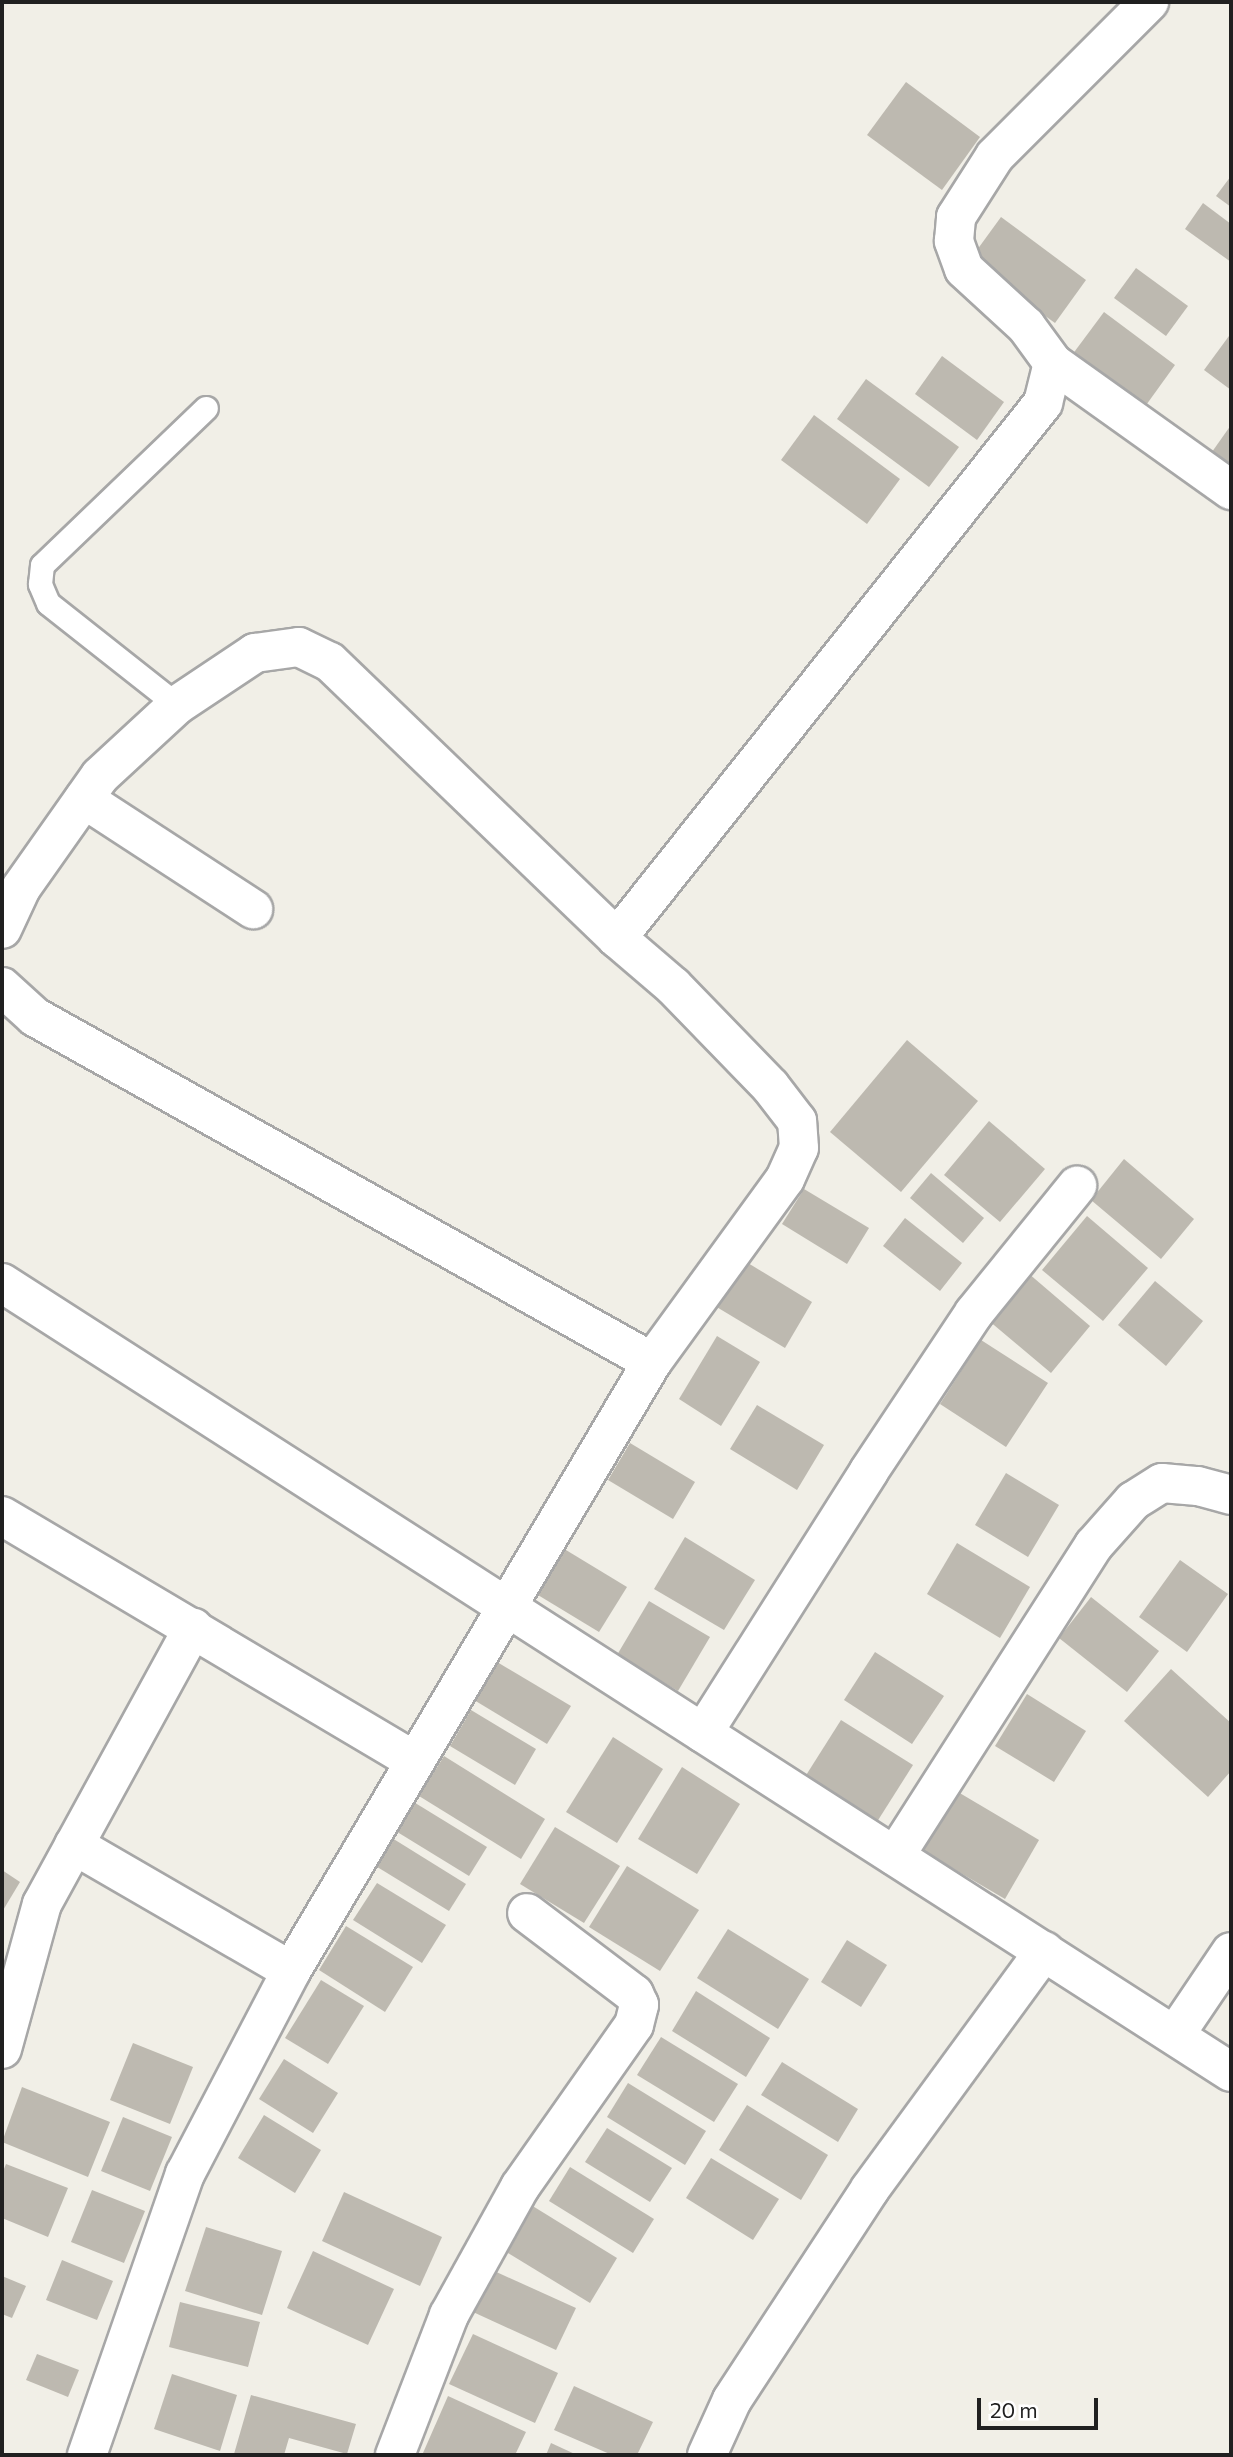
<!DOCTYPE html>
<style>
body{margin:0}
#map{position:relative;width:1233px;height:2457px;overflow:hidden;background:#f1efe7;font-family:Commissioner,sans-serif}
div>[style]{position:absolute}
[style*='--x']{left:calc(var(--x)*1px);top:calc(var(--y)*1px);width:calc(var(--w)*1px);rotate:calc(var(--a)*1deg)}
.building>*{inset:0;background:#bdb9b0}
.roads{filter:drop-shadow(2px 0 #a7a7a7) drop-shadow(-2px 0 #a7a7a7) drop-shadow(0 2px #a7a7a7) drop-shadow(0 -2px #a7a7a7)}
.service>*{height:23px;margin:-11.5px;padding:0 11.5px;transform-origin:11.5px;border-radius:11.5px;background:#fff}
.minor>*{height:38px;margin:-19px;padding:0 19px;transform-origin:19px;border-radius:19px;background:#fff}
span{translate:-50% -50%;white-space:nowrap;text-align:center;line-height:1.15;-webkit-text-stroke:5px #fff;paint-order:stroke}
.frame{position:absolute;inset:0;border:4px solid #202020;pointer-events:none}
.scale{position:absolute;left:977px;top:2398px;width:121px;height:32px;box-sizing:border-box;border:4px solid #202020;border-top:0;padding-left:9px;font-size:21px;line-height:24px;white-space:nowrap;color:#202020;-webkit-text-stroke:5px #fff;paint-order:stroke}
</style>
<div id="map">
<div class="building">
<i style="clip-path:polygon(906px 82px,980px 137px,942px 190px,867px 135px)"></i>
<i style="clip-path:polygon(1231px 176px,1231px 207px,1216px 196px)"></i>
<i style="clip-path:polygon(1203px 203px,1231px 224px,1231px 262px,1185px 229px)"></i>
<i style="clip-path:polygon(1001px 217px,1086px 280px,1055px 323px,969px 261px)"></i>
<i style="clip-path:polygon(1136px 268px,1188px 306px,1166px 336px,1114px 298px)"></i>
<i style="clip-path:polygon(1104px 312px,1175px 365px,1144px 408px,1072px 355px)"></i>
<i style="clip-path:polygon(1229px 336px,1231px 338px,1231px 390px,1204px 370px)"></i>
<i style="clip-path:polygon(942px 356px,1004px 402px,977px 440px,915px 394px)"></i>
<i style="clip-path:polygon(866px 379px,959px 447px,929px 487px,837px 419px)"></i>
<i style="clip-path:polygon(814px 415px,900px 479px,867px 524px,781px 460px)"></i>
<i style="clip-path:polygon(1231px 425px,1231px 477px,1207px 459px)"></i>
<i style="clip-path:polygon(907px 1040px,978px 1101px,901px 1192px,830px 1132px)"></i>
<i style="clip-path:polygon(989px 1121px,1045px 1169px,1000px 1222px,944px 1175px)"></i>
<i style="clip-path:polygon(1124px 1159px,1194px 1219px,1161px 1259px,1091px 1200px)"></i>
<i style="clip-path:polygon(931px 1173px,984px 1218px,963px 1243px,910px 1198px)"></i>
<i style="clip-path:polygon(804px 1189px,869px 1228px,847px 1264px,782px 1224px)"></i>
<i style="clip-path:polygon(1087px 1216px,1148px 1268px,1103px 1321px,1042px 1270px)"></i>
<i style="clip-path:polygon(905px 1218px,962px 1263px,940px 1291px,883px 1246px)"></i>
<i style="clip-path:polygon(743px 1260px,812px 1302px,785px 1348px,715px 1306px)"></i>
<i style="clip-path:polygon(1028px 1273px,1090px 1326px,1051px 1373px,988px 1320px)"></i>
<i style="clip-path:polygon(1155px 1281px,1203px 1321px,1166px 1366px,1118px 1325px)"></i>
<i style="clip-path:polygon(717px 1336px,760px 1362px,721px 1426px,679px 1399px)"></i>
<i style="clip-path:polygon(981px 1340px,1048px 1383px,1006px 1447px,940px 1404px)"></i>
<i style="clip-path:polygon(757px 1405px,824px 1445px,797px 1490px,730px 1449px)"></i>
<i style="clip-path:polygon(630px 1443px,695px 1482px,673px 1519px,608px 1480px)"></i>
<i style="clip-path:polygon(1006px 1473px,1059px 1505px,1028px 1557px,975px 1525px)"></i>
<i style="clip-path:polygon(685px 1537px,755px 1580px,724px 1630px,654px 1589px)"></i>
<i style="clip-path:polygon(957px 1543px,1030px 1587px,1000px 1638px,927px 1594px)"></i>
<i style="clip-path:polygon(561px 1547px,627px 1587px,599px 1632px,533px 1592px)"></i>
<i style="clip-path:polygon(1180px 1560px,1228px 1594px,1187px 1652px,1139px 1617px)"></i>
<i style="clip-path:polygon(1091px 1597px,1159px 1651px,1127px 1692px,1059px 1638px)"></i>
<i style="clip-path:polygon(649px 1601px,710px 1637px,678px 1691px,617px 1655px)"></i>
<i style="clip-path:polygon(875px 1652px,944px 1696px,912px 1744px,844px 1700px)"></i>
<i style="clip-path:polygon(497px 1662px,571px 1706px,547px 1744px,474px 1700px)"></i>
<i style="clip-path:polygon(1171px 1669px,1231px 1723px,1231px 1771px,1208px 1797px,1124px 1721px)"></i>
<i style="clip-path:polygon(1027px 1694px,1086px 1731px,1054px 1782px,995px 1746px)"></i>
<i style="clip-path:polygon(471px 1710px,536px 1749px,515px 1785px,450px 1746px)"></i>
<i style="clip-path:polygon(841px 1720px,913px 1765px,875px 1825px,803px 1780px)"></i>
<i style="clip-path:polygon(613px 1737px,663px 1769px,617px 1843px,566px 1812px)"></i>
<i style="clip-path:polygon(444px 1756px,545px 1819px,521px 1859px,419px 1796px)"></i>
<i style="clip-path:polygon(682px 1767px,740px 1804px,697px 1874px,638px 1839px)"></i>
<i style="clip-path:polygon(958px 1792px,1039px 1840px,1005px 1899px,923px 1851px)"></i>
<i style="clip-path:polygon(412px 1801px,487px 1847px,469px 1876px,394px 1830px)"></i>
<i style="clip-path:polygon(555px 1827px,620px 1866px,584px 1923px,520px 1884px)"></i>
<i style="clip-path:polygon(392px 1838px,466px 1884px,449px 1911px,374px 1865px)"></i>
<i style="clip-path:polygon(627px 1866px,699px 1910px,660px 1971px,589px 1927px)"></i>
<i style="clip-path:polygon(2px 1870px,20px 1882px,2px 1912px)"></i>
<i style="clip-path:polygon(377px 1883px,446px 1925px,422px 1963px,353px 1920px)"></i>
<i style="clip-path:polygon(346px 1926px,413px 1967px,385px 2012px,319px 1970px)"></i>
<i style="clip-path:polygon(728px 1929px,809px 1979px,778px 2029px,697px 1978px)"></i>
<i style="clip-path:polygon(847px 1940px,887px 1965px,861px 2007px,821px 1982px)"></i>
<i style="clip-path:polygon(321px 1980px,364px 2006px,328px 2064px,285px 2038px)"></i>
<i style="clip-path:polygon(696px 1991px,770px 2038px,746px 2077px,672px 2031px)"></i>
<i style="clip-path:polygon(661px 2037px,738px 2084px,714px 2122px,637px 2075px)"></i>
<i style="clip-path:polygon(133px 2043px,193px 2067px,170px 2124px,110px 2100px)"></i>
<i style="clip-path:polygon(284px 2059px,338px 2093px,313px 2133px,259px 2099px)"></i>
<i style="clip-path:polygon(782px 2062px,858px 2109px,838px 2142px,761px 2095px)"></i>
<i style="clip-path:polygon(628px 2083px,706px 2131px,685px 2165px,607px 2117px)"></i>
<i style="clip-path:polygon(22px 2087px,110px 2122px,88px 2177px,2px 2142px)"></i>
<i style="clip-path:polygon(747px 2105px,828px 2155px,801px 2200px,719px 2150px)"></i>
<i style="clip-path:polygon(264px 2115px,321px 2150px,295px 2193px,238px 2158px)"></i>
<i style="clip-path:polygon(123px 2117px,172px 2137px,150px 2191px,101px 2171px)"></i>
<i style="clip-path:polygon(607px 2128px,672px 2168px,650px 2202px,585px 2162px)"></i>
<i style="clip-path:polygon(711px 2158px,779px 2199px,753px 2240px,686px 2198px)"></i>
<i style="clip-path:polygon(6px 2164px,68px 2188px,48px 2237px,2px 2218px,2px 2174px)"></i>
<i style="clip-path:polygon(570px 2167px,654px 2219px,633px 2253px,549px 2201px)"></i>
<i style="clip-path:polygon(92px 2190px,145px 2211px,124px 2263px,71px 2242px)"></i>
<i style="clip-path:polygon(344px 2192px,442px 2237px,420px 2286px,322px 2241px)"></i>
<i style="clip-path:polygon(531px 2205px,617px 2258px,590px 2303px,503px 2250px)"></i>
<i style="clip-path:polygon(206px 2227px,282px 2251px,262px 2315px,185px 2291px)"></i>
<i style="clip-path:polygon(313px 2251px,394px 2289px,368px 2345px,287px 2308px)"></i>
<i style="clip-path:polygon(62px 2260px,113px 2281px,97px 2320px,46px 2300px)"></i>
<i style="clip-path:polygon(492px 2270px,576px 2308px,556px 2350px,473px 2312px)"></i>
<i style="clip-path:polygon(2px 2276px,26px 2286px,12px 2318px,2px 2314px)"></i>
<i style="clip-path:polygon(180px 2302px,260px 2322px,248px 2367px,169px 2347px)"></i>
<i style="clip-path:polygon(473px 2334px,558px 2373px,535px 2423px,449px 2384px)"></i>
<i style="clip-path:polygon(37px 2354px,79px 2370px,68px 2397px,26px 2380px)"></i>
<i style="clip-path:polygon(172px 2374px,237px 2395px,220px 2451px,154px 2429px)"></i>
<i style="clip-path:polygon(574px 2386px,653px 2422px,637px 2455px,612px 2455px,554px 2430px)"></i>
<i style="clip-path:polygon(251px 2395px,356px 2424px,347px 2454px,289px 2438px,284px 2455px,234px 2454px)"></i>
<i style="clip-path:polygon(448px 2396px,526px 2432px,515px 2455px,429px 2455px,423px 2453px)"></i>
<i style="clip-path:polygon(551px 2443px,577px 2455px,546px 2455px)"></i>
</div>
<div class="roads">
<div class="service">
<i style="--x:177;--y:705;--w:164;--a:-141.7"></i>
<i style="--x:48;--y:603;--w:21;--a:-113"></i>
<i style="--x:40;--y:584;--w:19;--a:-84"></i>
<i style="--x:42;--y:565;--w:227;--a:-43.8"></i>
</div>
<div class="minor">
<i style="--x:1053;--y:363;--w:219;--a:35.5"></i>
<i style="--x:84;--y:799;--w:202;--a:33.1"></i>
<i style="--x:2;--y:929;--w:45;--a:-65.1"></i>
<i style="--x:21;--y:888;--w:137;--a:-54.8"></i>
<i style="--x:100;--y:776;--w:105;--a:-42.7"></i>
<i style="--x:177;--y:705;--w:94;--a:-33.7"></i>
<i style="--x:255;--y:653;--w:44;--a:-7.8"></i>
<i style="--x:299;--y:647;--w:34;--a:26"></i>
<i style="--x:330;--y:662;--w:398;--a:43.9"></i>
<i style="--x:2;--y:987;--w:45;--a:42.3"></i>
<i style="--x:35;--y:1017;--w:707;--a:29.21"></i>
<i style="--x:2;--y:1283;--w:1460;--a:32.7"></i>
<i style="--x:2;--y:1516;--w:479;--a:30.7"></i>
<i style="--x:703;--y:1733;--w:310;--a:-57.6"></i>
<i style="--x:869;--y:1471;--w:190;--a:-56.4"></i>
<i style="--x:974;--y:1313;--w:164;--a:-51"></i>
<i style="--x:74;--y:1845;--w:251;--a:30.1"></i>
<i style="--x:895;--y:1856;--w:369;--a:-57.4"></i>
<i style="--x:1094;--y:1545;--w:59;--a:-48.4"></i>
<i style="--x:1133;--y:1501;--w:34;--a:-32"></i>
<i style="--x:1162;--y:1483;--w:36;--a:5"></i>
<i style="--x:1198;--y:1486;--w:34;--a:15"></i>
<i style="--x:1175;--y:2035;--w:100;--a:-56"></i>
<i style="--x:2;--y:2049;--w:150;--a:-74.6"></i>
<i style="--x:42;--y:1904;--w:315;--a:-61.3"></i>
<i style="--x:87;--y:2455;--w:298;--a:-70.8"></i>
<i style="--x:185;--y:2174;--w:229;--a:-62.4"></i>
<i style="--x:291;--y:1971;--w:708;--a:-59.34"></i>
<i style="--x:652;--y:1362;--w:226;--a:-54"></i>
<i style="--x:785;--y:1179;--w:34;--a:-66"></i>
<i style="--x:799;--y:1148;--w:27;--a:-94"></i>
<i style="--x:797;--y:1121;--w:44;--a:-127.6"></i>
<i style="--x:770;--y:1086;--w:139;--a:-134.1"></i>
<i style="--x:673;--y:986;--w:74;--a:-139.4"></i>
<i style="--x:617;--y:938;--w:684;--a:-51.47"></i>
<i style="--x:1043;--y:403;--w:41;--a:-76"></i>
<i style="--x:1053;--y:363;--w:46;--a:-126.1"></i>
<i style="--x:1026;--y:326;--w:84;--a:-137.4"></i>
<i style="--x:964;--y:269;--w:30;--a:-110"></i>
<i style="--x:954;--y:241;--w:24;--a:-85"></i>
<i style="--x:956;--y:217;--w:72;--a:-57.4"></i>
<i style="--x:995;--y:156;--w:218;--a:-45"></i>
<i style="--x:395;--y:2455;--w:150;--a:-68.9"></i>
<i style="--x:449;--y:2315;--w:146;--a:-61"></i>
<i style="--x:520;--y:2187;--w:198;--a:-54.9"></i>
<i style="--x:634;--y:2025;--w:21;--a:-76"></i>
<i style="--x:639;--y:2005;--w:12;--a:-114"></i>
<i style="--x:634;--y:1994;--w:134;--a:-142.9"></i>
<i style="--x:707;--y:2455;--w:60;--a:-65.6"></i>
<i style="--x:732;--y:2400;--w:252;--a:-56.8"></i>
<i style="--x:870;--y:2189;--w:295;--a:-53.8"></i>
</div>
</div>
<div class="frame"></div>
<div class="scale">20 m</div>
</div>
